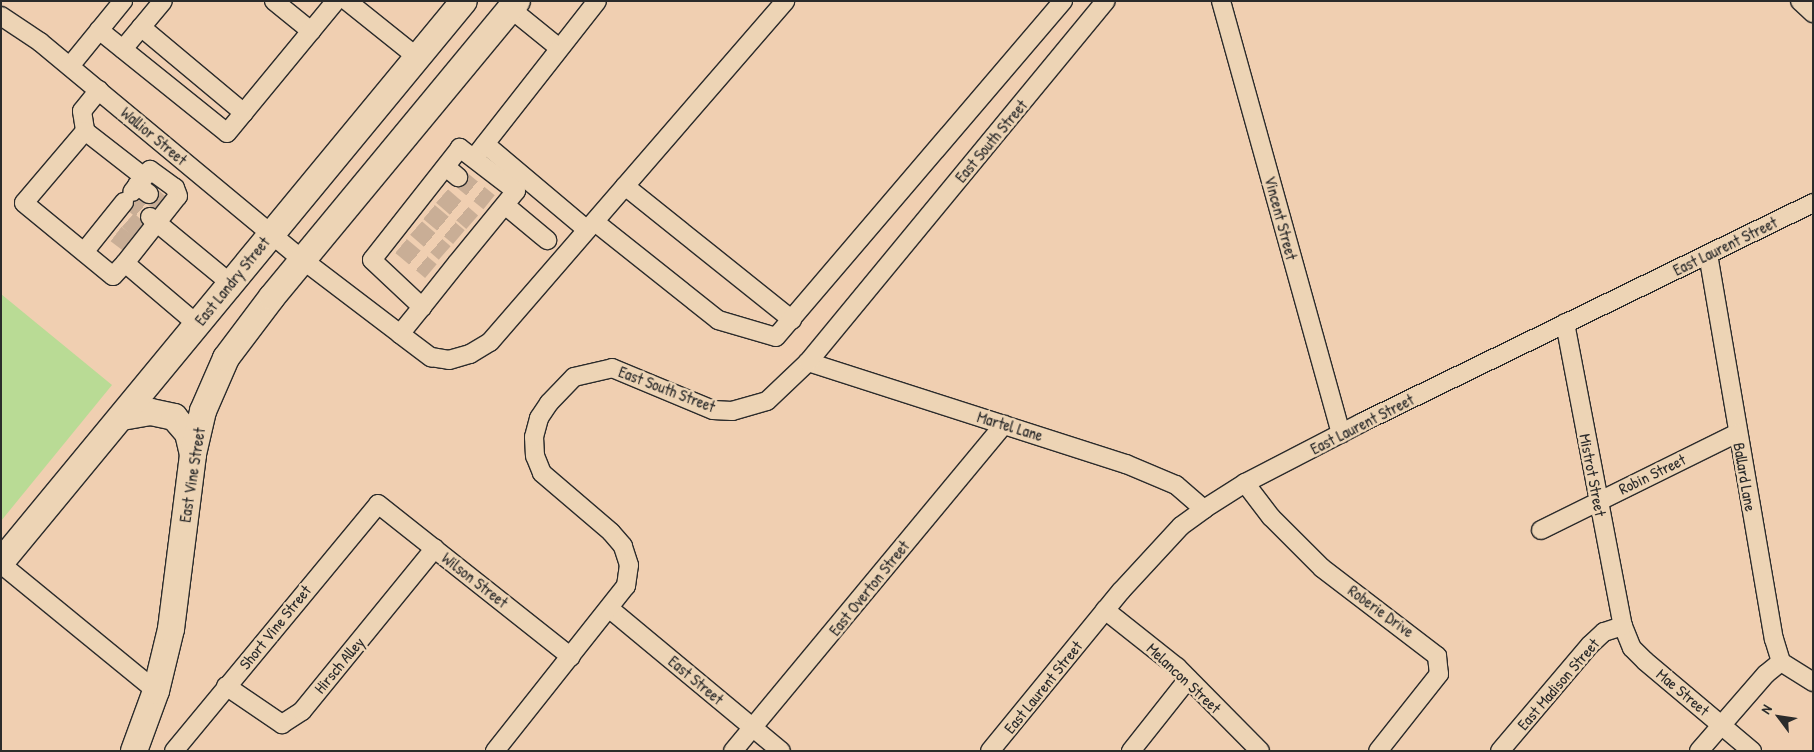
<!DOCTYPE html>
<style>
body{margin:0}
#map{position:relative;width:1814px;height:752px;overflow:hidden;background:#f0cfb1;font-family:"Patrick Hand",sans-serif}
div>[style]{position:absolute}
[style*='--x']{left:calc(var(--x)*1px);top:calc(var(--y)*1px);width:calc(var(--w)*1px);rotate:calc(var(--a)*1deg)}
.green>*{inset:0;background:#b9db95}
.minor-tunnel>*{height:18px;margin-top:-9px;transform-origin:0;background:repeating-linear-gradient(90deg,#c9ae96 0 18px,transparent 0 27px)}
.roads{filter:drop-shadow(1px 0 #2b2b2b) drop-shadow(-1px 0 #2b2b2b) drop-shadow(0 1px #2b2b2b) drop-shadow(0 -1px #2b2b2b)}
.minor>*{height:18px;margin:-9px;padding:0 9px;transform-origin:9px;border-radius:9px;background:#edd4b5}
.highway>*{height:26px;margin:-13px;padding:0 13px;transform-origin:13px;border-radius:13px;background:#edd4b5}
span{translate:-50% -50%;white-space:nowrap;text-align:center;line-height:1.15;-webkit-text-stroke:5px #edd4b5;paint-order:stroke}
.street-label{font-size:16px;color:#2b2b2b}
.frame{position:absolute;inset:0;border:2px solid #2b2b2b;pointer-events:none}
.north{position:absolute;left:1754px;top:692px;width:50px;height:50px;-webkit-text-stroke:4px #edd4b5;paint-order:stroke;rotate:301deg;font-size:14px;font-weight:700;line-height:20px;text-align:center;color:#2b2b2b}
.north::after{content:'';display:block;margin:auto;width:18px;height:22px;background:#2b2b2b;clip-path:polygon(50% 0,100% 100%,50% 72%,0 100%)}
</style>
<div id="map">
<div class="green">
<i style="clip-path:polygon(1px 294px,112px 385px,1px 521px)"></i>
</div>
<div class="minor-tunnel">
<i style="--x:458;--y:177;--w:40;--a:39"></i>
<i style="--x:149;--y:194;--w:16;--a:40"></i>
<i style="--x:442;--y:196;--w:40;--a:41"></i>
<i style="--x:127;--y:198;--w:30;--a:40"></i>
<i style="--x:429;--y:212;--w:39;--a:40"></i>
<i style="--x:128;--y:220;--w:15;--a:42"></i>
<i style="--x:416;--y:228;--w:38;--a:41"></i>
<i style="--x:116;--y:234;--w:15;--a:37"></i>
<i style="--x:401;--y:246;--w:39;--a:40"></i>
</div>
<div class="roads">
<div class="minor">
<i style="--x:274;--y:1;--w:48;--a:39"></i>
<i style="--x:347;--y:1;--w:90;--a:38.7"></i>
<i style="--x:1221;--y:1;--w:449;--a:74.5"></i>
<i style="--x:1800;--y:1;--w:18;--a:43"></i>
<i style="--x:511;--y:9;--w:62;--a:39.1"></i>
<i style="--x:1;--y:16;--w:47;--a:33.7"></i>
<i style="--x:40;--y:42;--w:342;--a:39.7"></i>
<i style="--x:303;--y:260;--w:122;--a:37.3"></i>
<i style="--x:400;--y:334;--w:39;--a:37"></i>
<i style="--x:431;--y:357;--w:18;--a:9"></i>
<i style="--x:449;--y:360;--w:22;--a:-16"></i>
<i style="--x:470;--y:354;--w:23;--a:-31"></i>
<i style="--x:490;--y:342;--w:451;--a:-49.1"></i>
<i style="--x:141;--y:27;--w:134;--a:39.9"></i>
<i style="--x:99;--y:30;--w:164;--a:38.8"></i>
<i style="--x:227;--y:133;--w:171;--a:-50.5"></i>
<i style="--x:123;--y:49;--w:62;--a:-50.2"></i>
<i style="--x:70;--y:66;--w:84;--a:-50.8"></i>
<i style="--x:99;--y:90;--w:27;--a:129"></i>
<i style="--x:82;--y:111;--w:20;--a:81"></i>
<i style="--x:85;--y:131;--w:94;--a:130.3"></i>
<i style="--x:24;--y:203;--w:115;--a:39.4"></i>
<i style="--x:113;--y:276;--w:18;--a:-47"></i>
<i style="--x:125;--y:263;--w:94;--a:40.3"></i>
<i style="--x:85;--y:131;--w:75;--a:37.9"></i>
<i style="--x:485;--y:144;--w:133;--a:40.1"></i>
<i style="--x:474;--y:158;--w:199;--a:-51.9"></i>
<i style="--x:446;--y:167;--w:16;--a:40"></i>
<i style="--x:137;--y:185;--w:15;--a:37"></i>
<i style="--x:625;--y:186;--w:214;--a:38.7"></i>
<i style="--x:505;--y:205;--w:55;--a:39.8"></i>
<i style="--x:150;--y:217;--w:104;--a:39.5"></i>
<i style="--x:595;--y:222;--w:157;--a:38.5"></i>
<i style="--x:718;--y:320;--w:60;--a:16.3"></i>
<i style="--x:776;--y:337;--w:442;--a:-49.5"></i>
<i style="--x:84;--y:252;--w:64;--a:-51.3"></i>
<i style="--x:1708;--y:254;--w:391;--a:80.3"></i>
<i style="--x:1774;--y:639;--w:24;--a:73"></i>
<i style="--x:1781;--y:662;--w:38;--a:32"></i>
<i style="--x:125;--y:263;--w:85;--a:-51.7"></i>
<i style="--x:178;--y:196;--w:9;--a:-111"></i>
<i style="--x:175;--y:188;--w:31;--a:-144"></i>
<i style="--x:150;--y:170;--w:28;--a:129"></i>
<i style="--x:1565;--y:323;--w:309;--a:79.2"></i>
<i style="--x:1623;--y:626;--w:24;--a:68"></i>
<i style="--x:1632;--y:648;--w:18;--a:45"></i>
<i style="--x:1645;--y:661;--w:140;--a:40.1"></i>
<i style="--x:400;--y:334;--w:35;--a:-51"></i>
<i style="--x:422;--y:307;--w:56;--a:-51.5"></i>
<i style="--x:457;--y:263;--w:93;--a:-50.7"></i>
<i style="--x:516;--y:191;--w:71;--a:-142.5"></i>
<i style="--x:460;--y:148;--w:142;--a:128.2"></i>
<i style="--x:372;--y:260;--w:69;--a:43.2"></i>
<i style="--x:808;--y:362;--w:334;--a:17.8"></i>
<i style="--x:1126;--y:464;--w:54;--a:22.8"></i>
<i style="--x:1176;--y:485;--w:37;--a:41"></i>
<i style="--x:1245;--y:483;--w:43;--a:52.6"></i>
<i style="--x:1271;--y:517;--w:72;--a:45"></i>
<i style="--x:1322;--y:568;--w:145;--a:37.4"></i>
<i style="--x:1437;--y:656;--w:18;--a:84"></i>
<i style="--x:1439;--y:674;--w:98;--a:128.4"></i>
<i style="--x:1541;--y:530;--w:219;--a:-26.3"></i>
<i style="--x:1;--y:564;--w:200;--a:39.3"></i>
<i style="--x:610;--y:609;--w:222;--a:39.7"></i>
<i style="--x:1105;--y:610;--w:92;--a:38.4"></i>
<i style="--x:1177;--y:667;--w:118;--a:45.3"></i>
<i style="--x:226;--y:686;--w:68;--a:34.2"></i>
<i style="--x:282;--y:724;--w:24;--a:-33"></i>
<i style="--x:302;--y:711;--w:210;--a:-50.8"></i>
<i style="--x:174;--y:751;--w:320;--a:-50.4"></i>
<i style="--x:378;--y:504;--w:246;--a:38.4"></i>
<i style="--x:495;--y:751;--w:211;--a:-51.6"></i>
<i style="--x:626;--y:586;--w:21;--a:-82"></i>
<i style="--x:629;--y:565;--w:20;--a:-108"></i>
<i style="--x:623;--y:546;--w:18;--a:-131"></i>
<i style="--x:611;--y:532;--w:91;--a:-139.5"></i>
<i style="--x:542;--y:473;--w:18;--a:-112"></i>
<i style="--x:535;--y:456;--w:19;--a:-93"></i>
<i style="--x:534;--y:437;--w:20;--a:-75"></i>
<i style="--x:539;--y:418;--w:18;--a:-56"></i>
<i style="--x:549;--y:403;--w:36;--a:-46"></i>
<i style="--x:574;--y:377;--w:39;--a:-13"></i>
<i style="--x:612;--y:368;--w:109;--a:22.6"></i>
<i style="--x:713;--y:410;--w:19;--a:3"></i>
<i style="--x:732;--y:411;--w:36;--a:-16"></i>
<i style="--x:767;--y:401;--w:57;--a:-43.6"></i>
<i style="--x:808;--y:362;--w:468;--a:-50.5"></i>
<i style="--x:733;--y:751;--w:424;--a:-50.3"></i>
<i style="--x:990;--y:751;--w:207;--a:-50.7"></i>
<i style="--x:1121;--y:591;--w:88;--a:-47.3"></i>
<i style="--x:1181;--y:526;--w:29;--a:-36"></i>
<i style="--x:1204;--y:509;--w:49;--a:-32.4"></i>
<i style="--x:1245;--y:483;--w:131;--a:-27.3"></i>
<i style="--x:1361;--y:423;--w:503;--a:-25.95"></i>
<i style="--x:1131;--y:751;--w:92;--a:-51.6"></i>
<i style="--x:1500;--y:751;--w:139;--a:-49.7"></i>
<i style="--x:1590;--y:645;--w:19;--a:-43"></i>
<i style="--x:1604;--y:632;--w:20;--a:-18"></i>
<i style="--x:1699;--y:751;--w:102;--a:-49"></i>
<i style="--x:1766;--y:674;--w:19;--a:-39"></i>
</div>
<div class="highway">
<i style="--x:122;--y:417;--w:29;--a:-10"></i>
<i style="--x:151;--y:412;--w:24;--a:12"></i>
<i style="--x:174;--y:417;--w:21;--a:49"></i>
<i style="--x:188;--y:433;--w:22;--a:77"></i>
<i style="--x:1;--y:562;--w:727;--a:-50.47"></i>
<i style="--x:134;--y:751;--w:64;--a:-69.9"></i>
<i style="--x:156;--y:691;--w:64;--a:-76.4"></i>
<i style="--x:171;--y:629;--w:176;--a:-82.8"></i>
<i style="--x:193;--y:454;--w:44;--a:-76.9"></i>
<i style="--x:203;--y:411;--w:58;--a:-66.5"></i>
<i style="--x:226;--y:358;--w:76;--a:-53"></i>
<i style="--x:272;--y:297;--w:384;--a:-50.4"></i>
</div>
</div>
<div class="street-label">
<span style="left:154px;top:136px;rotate:40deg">Wallior Street</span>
<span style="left:991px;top:141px;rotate:-50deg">East South Street</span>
<span style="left:1281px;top:218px;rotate:75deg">Vincent Street</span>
<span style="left:1725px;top:246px;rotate:-26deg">East Laurent Street</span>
<span style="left:232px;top:281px;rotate:-51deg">East Landry Street</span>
<span style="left:667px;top:389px;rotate:21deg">East South Street</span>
<span style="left:1362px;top:424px;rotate:-27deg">East Laurent Street</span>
<span style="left:1010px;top:426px;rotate:17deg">Martel Lane</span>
<span style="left:1652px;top:474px;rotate:-26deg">Robin Street</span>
<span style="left:192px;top:475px;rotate:-81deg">East Vine Street</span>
<span style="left:1593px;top:475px;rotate:79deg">Mistrot Street</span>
<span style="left:1745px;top:477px;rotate:80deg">Ballard Lane</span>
<span style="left:475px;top:580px;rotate:38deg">Wilson Street</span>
<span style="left:869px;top:588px;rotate:-51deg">East Overton Street</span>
<span style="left:1381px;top:611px;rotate:36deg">Roberie Drive</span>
<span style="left:275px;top:627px;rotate:-51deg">Short Vine Street</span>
<span style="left:339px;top:665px;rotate:-50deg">Hirsch Alley</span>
<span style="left:1184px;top:678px;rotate:43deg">Melancon Street</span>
<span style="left:696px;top:680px;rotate:40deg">East Street</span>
<span style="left:1558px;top:684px;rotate:-49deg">East Madison Street</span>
<span style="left:1043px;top:687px;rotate:-51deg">East Laurent Street</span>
<span style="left:1683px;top:692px;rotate:40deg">Mae Street</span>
</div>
<div class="frame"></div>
<div class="north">N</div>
</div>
